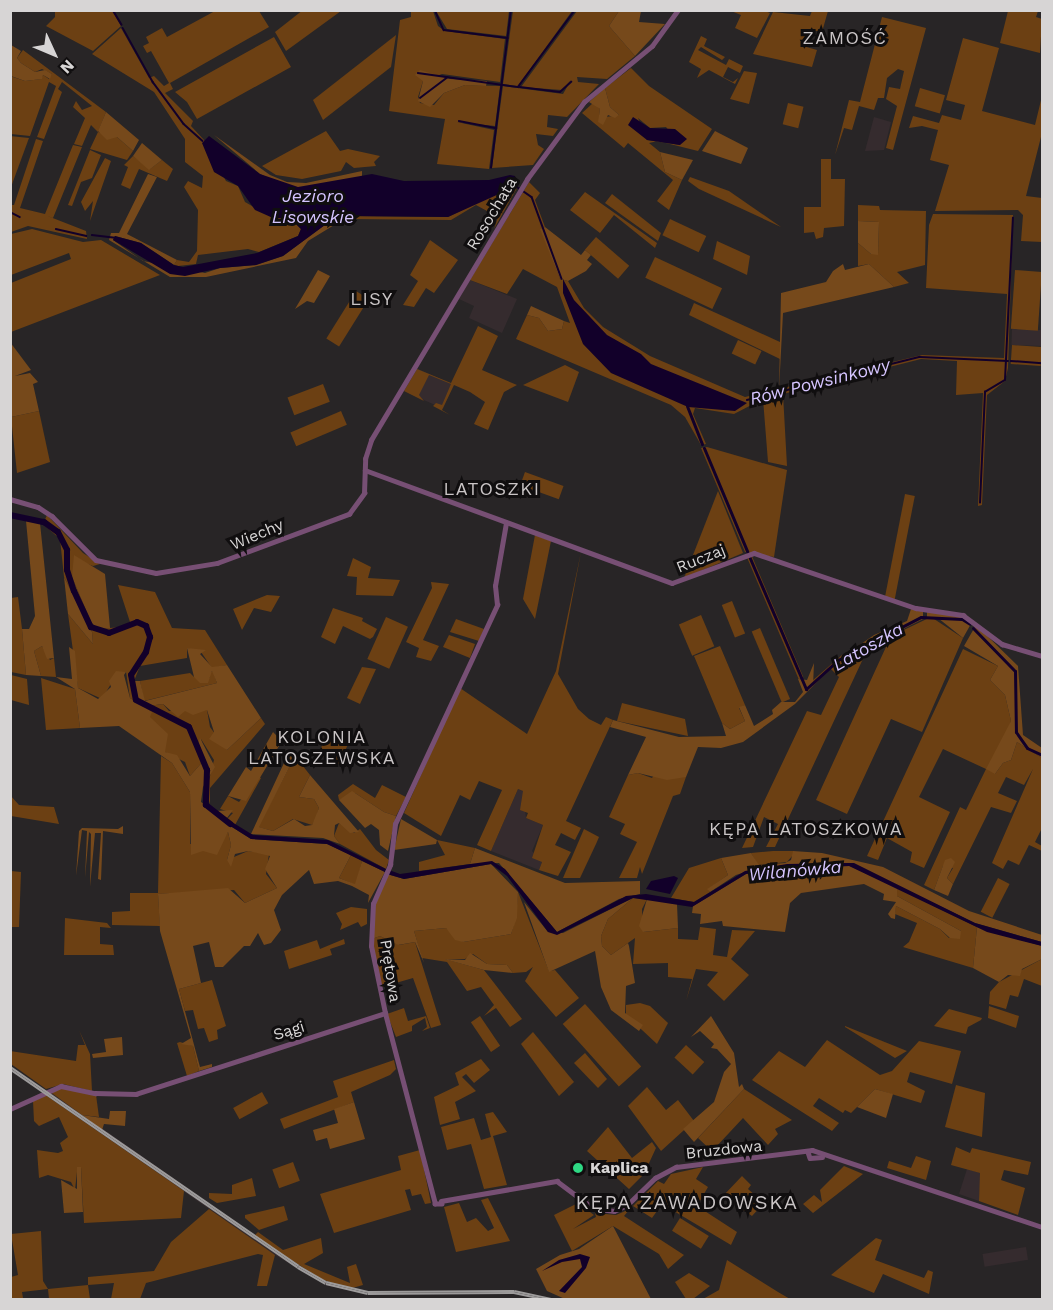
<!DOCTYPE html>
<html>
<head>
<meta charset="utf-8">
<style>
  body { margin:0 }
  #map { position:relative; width:1053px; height:1310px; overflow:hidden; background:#282526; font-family:"Work Sans",sans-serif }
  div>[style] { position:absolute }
  .built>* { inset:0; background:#352b2e; transform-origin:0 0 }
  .green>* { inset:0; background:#6c4013; transform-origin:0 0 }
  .forest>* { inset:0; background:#76491b }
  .water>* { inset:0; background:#12002a }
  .stream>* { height:1.5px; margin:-0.75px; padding:0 0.75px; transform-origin:0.75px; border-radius:0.75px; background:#12002a }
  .canal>* { height:3px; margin:-1.5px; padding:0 1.5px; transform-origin:1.5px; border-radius:1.5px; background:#12002a }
  .river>* { height:6px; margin:-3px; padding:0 3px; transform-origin:3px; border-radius:3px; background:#12002a }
  .tertiary>* { height:4.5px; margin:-2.25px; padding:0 2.25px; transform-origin:2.25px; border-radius:2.25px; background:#774f74 }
  .rail>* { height:4px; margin-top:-2px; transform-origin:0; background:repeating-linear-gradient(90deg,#100e0f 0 4.5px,#9d9b9b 0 9px); box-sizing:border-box; border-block:2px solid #9d9b9b }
  .dots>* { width:16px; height:16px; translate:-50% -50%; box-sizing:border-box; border:3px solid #100e0f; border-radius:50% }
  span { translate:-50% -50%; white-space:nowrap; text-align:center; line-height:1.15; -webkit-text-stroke:6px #100e0f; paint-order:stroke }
  .street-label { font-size:16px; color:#d7d5d5 }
  .poi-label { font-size:16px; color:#d7d5d5; font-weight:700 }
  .left { translate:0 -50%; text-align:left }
  .neighbourhood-label { font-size:18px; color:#cac5c6; letter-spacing:1.5px }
  .water-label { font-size:18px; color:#d5c4ff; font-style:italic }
  .quarter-label { font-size:20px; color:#cac5c6; letter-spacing:1.5px }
  .frame { position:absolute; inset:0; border:12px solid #d7d5d5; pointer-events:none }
  .north { position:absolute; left:24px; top:24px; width:60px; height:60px; -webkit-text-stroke:4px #100e0f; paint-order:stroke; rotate:134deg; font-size:16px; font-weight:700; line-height:24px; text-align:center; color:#d7d5d5 }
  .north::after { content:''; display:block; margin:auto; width:21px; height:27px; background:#d7d5d5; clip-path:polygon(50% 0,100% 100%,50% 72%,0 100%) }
</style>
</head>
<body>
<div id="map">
  <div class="built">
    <i style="clip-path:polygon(874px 117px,891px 122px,884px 150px,865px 151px)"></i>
    <i style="clip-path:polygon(470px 280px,517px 299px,502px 333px,469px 318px,474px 306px,459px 299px)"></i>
    <i style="left:1012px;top:329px;width:30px;height:16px;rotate:2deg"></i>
    <i style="left:418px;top:369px;width:39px;height:26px;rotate:24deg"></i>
    <i style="clip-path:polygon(518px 789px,523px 791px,526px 818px,543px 825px,532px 851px,542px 862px,539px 870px,491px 851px)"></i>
    <i style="clip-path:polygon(49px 1091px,274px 1249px,321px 1279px,349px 1289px,328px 1286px,275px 1255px,44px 1094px)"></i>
    <i style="clip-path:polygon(967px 1169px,981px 1173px,979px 1201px,959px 1194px)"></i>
    <i style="left:1026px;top:1247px;width:13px;height:44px;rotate:81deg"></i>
  </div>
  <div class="green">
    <i style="clip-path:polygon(112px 10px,121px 26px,93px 51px,46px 26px,55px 17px,55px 11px)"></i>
    <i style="clip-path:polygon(303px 10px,341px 11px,286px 51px,275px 32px)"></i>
    <i style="clip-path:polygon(215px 11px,259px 11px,269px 27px,170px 83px,173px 89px,165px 93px,193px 121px,191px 126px,204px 140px,226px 181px,238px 186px,245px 202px,273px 218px,290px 218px,301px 229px,298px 236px,259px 252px,248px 249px,198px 255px,196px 264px,178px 266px,174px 265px,177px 260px,189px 262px,197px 251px,198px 210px,184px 187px,188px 181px,202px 188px,203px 176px,185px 162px,185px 139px,154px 92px,92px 54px,121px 28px,149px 78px,154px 76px,164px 86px,169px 83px,151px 51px,147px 53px,143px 46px,149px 43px,146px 37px,162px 28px,167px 37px)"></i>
    <i style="clip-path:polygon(411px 11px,433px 11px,438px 26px,445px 31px,505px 39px,500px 82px,442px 74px,423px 81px,418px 97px,420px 103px,434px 105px,444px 93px,465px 85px,500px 86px,495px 126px,457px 122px,494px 130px,489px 169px,437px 164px,445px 119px,389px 111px,400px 20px,411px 17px)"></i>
    <i style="clip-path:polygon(436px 11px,509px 11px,506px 36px,447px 29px)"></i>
    <i style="clip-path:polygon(513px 11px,572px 11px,518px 86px,503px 84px)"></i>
    <i style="clip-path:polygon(577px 11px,619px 11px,609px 26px,635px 56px,607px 79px,577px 77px,578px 82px,599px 84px,567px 117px,548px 115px,547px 127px,558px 129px,553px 136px,536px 134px,538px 145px,544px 149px,533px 165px,492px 168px,503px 86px,563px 94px,571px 80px,562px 90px,521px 87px)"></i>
    <i style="clip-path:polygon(731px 11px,765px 11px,770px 13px,757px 38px,735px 28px,741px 15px)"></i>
    <i style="clip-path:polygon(812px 11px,828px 11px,822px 32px,807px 29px,803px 46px,817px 50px,812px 67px,753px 54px,773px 12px,810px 16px)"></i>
    <i style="clip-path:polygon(1008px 11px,1038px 11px,1036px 17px,1042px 19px,1040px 53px,1000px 43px)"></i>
    <i style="clip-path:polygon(882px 17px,926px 28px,893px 150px,886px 148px,897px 106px,886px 99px,889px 87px,900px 89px,904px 71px,898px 69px,887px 78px,884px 98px,878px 98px,874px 110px,859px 106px,852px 130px,844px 128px,835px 155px,849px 100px,860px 102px)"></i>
    <i style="clip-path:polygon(396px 35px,391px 67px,323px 120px,313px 100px)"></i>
    <i style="clip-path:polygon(701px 36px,707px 39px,704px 46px,725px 57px,722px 60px,701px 47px,698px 50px,726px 65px,729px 59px,743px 66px,740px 73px,728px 67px,723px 77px,733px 82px,738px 78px,735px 84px,709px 70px,697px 78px,701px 69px,689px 62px)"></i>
    <i style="clip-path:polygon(274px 37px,291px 67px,197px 119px,187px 102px,175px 92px)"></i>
    <i style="clip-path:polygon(963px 38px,999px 48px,982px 111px,1035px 125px,1042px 96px,1042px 133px,1026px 196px,1042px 198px,1042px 242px,1021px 241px,1023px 215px,1018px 210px,935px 211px,949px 165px,930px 160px,938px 130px,922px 126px,909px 128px,913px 116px,939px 123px,942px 115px,961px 120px,965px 105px,946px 100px)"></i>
    <i style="clip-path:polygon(23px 50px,106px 112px,98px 132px,117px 137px,133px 151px,127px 160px,90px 149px,98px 132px,91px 125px,82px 146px,74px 144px,85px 118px,73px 107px,76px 101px,82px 110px,92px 106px,62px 82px,58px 89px,62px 92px,44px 139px,37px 137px,56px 86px,49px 82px,30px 136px,11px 134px,10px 76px,25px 81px,41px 79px,43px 75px,49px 79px,52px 74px,42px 69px,35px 72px,21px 63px,17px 58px)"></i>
    <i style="clip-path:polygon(evenodd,631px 68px,649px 86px,712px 129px,698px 151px,658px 141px,649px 143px,660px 152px,665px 172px,682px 180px,669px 210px,657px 201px,673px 180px,628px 143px,624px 148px,582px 113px,593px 103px,600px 109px,599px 118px,619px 115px,610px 107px,605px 88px,631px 68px,638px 118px,650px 128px,666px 127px,680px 145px,647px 140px,638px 118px)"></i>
    <i style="clip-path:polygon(744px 71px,757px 73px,749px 104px,730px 99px)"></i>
    <i style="left:920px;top:88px;width:26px;height:19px;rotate:16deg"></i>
    <i style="left:788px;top:103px;width:16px;height:22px;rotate:14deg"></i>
    <i style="clip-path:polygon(326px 131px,340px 151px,348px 149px,380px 156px,374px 162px,376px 166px,354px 168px,346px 162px,341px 171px,302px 179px,276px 175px,262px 166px)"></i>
    <i style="clip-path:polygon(10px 136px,29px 138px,11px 187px,10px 187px)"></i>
    <i style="clip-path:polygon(36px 139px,43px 141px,20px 208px,45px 214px,73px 145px,82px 147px,53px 218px,45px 215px,86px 231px,87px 239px,28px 226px,11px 232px,11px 205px,14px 205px)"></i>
    <i style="clip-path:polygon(90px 150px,101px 155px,92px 178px,81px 182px,72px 206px,68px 205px)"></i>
    <i style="clip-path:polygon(133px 156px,150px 169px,162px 160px,173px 169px,167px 181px,139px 169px,130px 189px,121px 185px,128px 167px,124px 165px)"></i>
    <i style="clip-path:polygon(105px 158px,111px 161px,90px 221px,93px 201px,85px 211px,81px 202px)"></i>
    <i style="clip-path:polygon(821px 159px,831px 159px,831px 179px,845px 179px,844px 226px,824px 228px,823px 237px,816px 239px,814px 232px,804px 233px,804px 207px,821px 207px)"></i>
    <i style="clip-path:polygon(690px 177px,729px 191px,781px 227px,699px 189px,688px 181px)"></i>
    <i style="clip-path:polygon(529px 182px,540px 193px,535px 200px,545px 227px,541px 229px,560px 279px,568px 281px,584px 308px,603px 327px,650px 356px,745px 397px,922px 355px,1004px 358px,1007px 294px,926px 288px,929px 225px,933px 214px,1013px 215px,1008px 368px,1005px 381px,987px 395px,982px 505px,978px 506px,983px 393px,956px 395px,957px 361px,921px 359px,783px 394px,787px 466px,768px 462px,763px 399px,734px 414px,695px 408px,693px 414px,706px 444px,701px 445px,685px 417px,671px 405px,516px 339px,527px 315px,539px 318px,548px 331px,562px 329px,564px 321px,570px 323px,557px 287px,523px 269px,507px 294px,470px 280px)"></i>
    <i style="clip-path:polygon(517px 188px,494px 229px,498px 217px,476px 205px,451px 220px,347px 219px,349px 216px,448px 217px,486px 198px)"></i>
    <i style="clip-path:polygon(585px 192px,657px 243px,655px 248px,614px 215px,600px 233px,570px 210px)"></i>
    <i style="clip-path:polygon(612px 194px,661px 233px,658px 241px,605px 203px)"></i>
    <i style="clip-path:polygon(858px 205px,879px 206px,880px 210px,926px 211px,925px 265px,897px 272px,909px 283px,894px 287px,869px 264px,858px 266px,858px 243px,871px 254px,878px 254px,879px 222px,858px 221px)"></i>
    <i style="left:670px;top:219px;width:40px;height:18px;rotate:25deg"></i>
    <i style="clip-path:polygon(32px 229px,83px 242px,101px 240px,160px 275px,11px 332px,11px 283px,71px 259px,69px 253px,11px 275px,11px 234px)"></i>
    <i style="left:596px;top:237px;width:44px;height:17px;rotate:41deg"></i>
    <i style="clip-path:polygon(430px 240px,458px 260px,434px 293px,426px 288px,414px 307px,403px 305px,418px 281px,410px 275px)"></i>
    <i style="clip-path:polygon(717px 241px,750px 256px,747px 275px,713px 259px)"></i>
    <i style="left:655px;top:257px;width:74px;height:23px;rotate:25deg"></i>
    <i style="left:1015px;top:270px;width:27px;height:59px;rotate:4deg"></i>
    <i style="left:356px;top:291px;width:15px;height:56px;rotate:32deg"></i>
    <i style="clip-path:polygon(694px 303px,780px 342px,780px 359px,689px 315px)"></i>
    <i style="clip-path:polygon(478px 326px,498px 336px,482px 370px,517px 385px,504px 392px,488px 430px,474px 424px,485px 402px,470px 392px,454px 385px,442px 410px,450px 415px,433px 406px,436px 403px,442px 405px,451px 384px,429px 375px,419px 395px,424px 401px,404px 391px,417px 369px,451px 383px)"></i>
    <i style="left:738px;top:340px;width:26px;height:15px;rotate:25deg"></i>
    <i style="left:1012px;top:345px;width:30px;height:19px;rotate:4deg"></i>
    <i style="clip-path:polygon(565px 365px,579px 372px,568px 402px,523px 385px)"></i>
    <i style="left:323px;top:384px;width:19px;height:38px;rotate:69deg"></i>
    <i style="clip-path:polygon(39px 411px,50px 462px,17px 473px,11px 417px)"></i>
    <i style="left:341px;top:411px;width:15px;height:55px;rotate:67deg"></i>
    <i style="clip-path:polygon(707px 447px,787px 470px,774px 557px,745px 552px,701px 448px)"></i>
    <i style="left:525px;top:472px;width:41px;height:14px;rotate:20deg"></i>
    <i style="clip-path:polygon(718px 491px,743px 553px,684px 578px)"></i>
    <i style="left:905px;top:494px;width:10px;height:107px;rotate:11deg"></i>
    <i style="clip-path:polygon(47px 515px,83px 553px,100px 564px,93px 566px,77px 560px,72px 577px,91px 622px,98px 629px,121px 627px,130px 622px,118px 585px,155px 592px,172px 628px,205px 630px,227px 665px,212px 668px,201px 652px,187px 648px,187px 658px,140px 666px,134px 681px,148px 706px,163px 704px,169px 711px,207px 710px,210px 727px,227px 750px,261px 718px,265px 724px,210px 788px,210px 804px,206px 792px,214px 760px,201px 739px,205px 759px,190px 776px,185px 762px,165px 752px,149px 717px,151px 712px,130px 698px,126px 672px,118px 672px,102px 699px,78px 688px,68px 614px,93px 644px,92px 632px,64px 577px,60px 539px,43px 524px)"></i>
    <i style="clip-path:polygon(535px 535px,551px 541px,535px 619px,523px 599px)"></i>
    <i style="clip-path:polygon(581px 552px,558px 674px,578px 709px,589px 719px,601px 725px,606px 717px,613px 720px,566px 821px,581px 828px,575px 840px,561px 833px,555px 845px,571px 852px,558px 876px,539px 870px,542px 862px,532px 858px,543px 825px,526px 818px,528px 813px,520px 810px,523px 791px,518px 789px,491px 851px,477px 845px,502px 790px,479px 781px,470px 800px,460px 795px,441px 836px,404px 813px,460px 688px,527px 734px,556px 671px)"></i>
    <i style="left:751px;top:554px;width:134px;height:5px;rotate:67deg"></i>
    <i style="clip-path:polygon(353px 558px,371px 567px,368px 578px,400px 580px,393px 596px,356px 595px,357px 577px,347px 576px)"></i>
    <i style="clip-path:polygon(431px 582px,449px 584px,423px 640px,439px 646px,431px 661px,416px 657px,419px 648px,406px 642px,432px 588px)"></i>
    <i style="clip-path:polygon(267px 595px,280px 596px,271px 612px,254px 608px,242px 630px,233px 609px)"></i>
    <i style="clip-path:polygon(18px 597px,22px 629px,26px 675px,11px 672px,11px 598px)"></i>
    <i style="left:732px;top:601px;width:35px;height:11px;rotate:68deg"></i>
    <i style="clip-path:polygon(333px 608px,363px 618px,362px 621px,377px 629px,373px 637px,370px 639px,343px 626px,335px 644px,321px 637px)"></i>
    <i style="left:701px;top:615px;width:34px;height:24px;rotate:67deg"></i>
    <i style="left:386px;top:617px;width:24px;height:46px;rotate:24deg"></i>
    <i style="clip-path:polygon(931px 617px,963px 638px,922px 732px,891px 719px,847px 814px,816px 800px,891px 636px)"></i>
    <i style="clip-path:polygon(456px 619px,484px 629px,479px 641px,450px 632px)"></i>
    <i style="left:760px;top:628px;width:77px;height:9px;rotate:67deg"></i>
    <i style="clip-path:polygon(449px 635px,475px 644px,470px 658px,443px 647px)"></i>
    <i style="clip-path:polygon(861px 644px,860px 651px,869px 646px,775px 847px,766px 847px,778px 824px,764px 817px,753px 847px,742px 848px,807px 711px,821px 715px,839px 677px,830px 668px,813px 686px,812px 681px,842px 655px)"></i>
    <i style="clip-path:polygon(42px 646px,50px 660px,54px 658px,56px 677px,41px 676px,34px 651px)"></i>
    <i style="clip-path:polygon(720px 646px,745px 705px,739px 708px,745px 721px,730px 729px,722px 723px,694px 656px)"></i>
    <i style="clip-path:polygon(963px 649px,998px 666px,990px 680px,1005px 695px,1011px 721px,995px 774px,1003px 763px,1011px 760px,1017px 742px,1042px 758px,1042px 828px,1035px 842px,1042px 846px,1042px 851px,1029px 845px,1019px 865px,1008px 860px,1003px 869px,992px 863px,1033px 769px,1024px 785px,1006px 777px,998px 793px,1017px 801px,1011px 813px,991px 807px,953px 884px,947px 878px,953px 868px,943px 866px,934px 890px,924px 885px,960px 807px,966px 810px,986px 769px,943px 749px,919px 797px,950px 812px,924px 868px,910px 862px,912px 852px,887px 838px,878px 860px,867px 856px)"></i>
    <i style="clip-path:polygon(362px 667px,376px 669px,360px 704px,347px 698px)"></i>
    <i style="clip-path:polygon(213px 671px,217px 683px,144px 701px,140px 681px,190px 673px,194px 677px,210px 678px,208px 674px)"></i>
    <i style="clip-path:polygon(11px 675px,27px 679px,29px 705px,11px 700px)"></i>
    <i style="clip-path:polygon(41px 678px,75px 689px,80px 728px,46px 730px)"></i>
    <i style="clip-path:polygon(622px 703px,685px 719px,688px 736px,617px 721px)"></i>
    <i style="left:327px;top:735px;width:23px;height:21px;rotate:25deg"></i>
    <i style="clip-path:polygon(161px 756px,172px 763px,190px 792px,190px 844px,220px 844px,228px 832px,231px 845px,227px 860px,248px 851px,269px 854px,266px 874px,277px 888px,245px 903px,234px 890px,158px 894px,160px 926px,112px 925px,112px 912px,130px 911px,130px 893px,158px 893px)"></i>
    <i style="clip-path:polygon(295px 756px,310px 775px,299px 797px,314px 799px,319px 808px,316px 818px,312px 825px,293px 819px,273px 831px,258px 827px)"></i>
    <i style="clip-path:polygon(638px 773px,652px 778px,654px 775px,686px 777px,680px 794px,673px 796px,642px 874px,640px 867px,637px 878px,619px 878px,637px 842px,620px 834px,625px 824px,609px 817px,628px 775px)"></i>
    <i style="clip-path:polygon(259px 777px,261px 778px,235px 825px,227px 819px,233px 813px,220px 809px,228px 796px,239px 802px)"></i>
    <i style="clip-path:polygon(353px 784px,375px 798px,382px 785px,406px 797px,396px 816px,384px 812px,355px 793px,339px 800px,338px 795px)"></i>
    <i style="clip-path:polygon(10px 795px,19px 805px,54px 807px,59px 824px,11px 816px)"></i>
    <i style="clip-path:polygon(339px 823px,354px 833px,360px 829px,376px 850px,389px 860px,386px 869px,340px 844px,334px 836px)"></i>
    <i style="clip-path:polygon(584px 829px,599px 837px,596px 844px,580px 878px,563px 878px)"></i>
    <i style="clip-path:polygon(437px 840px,475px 848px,470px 864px,419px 871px,419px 862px,445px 855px)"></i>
    <i style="clip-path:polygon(773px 851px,793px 851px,793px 855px,787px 862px,758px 865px,751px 853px)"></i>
    <i style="clip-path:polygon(351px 855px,362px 861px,356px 885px,339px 878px)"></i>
    <i style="clip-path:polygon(721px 858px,728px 875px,708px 889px,710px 892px,694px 902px,671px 898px,689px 868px)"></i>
    <i style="clip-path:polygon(11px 871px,21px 872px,19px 927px,11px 927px)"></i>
    <i style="left:998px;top:878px;width:13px;height:38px;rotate:27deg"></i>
    <i style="clip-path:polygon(897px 888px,977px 927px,973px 968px,903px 947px,909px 942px,917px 923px,895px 914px,896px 906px,940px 929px,949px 938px,961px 931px,897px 896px)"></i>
    <i style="clip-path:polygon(518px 892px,549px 971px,555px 970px,579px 998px,556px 1017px,525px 981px,533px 967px,526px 972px,513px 973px,507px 965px,487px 964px,473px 954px,465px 959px,445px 959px,484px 970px,522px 1019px,510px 1027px,496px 1008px,484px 1016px,494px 1005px,481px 987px,467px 991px,447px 962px,422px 958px,414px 931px,446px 928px,463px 942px,511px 934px,516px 918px)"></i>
    <i style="clip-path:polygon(633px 898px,647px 899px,642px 909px,643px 932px,678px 928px,678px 939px,698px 940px,700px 927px,716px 929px,713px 955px,727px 957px,732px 930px,755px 931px,731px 959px,749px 975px,724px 1001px,707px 985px,718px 972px,696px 969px,686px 1001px,692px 979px,668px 977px,668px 963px,633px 964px,635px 938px,611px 955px,602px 946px,601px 936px,608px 919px)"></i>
    <i style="clip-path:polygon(351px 907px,367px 909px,367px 924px,361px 927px,358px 922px,340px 930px,342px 924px,336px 913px)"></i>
    <i style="clip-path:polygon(65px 918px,107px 923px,111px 928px,100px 927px,100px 944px,113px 945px,114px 955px,64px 955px)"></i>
    <i style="clip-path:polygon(380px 936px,399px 945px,415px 942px,441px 1025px,431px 1028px,413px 978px,382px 987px,372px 946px,372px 939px)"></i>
    <i style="clip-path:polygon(344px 939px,345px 944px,330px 949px,332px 955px,289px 969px,284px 951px,317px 940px,320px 949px)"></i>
    <i style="clip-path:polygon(1042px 959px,1042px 986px,1024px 979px,1018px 997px,1010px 995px,1006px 1009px,989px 1004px,990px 992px,999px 982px)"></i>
    <i style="clip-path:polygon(212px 980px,226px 1026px,217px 1030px,218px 1039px,209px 1042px,204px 1028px,198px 1029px,193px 1010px,185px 1011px,179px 989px)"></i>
    <i style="clip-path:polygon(640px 1003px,650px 1006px,668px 1023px,657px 1044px,626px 1015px,626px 1005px)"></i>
    <i style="left:585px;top:1004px;width:84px;height:30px;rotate:48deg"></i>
    <i style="clip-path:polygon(989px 1006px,1019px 1016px,1016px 1028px,988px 1018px)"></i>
    <i style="clip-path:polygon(404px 1008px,408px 1021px,426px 1016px,430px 1028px,422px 1031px,427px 1027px,425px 1018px,412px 1026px,412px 1031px,396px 1037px,387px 1014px)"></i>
    <i style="clip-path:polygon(949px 1009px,982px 1018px,981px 1020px,968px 1027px,966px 1034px,934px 1026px)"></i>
    <i style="left:480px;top:1016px;width:36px;height:11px;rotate:56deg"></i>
    <i style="clip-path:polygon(845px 1027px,845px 1026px,907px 1051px,895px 1058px)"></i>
    <i style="clip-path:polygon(79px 1030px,90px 1054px,92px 1091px,63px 1084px,46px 1089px,11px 1064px,10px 1051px,76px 1061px,78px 1045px,85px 1045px)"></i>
    <i style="clip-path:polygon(533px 1032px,574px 1082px,559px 1096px,521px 1044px)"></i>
    <i style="clip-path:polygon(827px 1040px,880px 1075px,892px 1071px,919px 1041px,961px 1051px,952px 1084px,910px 1072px,907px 1082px,925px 1091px,921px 1103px,875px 1089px,851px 1113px,845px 1110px,843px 1113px,819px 1098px,813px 1106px,839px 1123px,832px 1131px,752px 1080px,779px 1051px,805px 1067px)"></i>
    <i style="clip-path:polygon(180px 1042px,193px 1046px,199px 1071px,187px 1076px,177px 1043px)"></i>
    <i style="left:686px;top:1045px;width:25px;height:17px;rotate:43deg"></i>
    <i style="clip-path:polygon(585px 1053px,607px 1079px,598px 1088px,574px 1063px)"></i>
    <i style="clip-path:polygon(481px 1059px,490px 1070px,474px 1083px,466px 1074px,462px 1077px,476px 1091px,455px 1102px,460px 1119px,440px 1125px,434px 1097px,459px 1085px,455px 1073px)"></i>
    <i style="clip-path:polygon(394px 1060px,396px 1069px,390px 1075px,351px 1092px,354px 1102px,284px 1129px,280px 1119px,338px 1097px,333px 1081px)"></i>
    <i style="clip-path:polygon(956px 1085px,985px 1093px,982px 1137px,945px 1127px)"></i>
    <i style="clip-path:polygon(647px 1087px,666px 1110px,678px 1100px,694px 1121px,661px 1151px,628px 1106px)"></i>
    <i style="clip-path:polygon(59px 1088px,96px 1095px,99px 1117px,82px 1115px,49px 1091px)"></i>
    <i style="clip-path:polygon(744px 1089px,792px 1120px,775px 1129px,778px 1134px,768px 1145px,743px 1118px,715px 1148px,717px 1156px,698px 1138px)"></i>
    <i style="left:262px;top:1092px;width:13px;height:33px;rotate:61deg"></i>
    <i style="clip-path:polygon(44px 1094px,184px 1191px,181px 1218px,84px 1223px,81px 1167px,77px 1172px,75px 1190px,71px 1182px,48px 1175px,39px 1178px,37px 1150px,58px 1153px,63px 1151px,60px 1143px,68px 1137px,59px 1117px,39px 1126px,34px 1121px,33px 1101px)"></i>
    <i style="clip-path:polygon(493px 1112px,507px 1132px,493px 1136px,507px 1185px,484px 1189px,471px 1144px,447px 1150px,441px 1127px,474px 1118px,481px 1140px,491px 1137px,485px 1114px)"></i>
    <i style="clip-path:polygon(608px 1127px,632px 1158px,652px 1142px,656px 1148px,644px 1174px,629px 1189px,587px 1151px)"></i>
    <i style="clip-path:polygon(956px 1147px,970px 1153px,972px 1148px,1031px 1162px,1028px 1175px,1004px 1170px,1001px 1180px,1025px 1188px,1018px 1215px,979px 1201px,980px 1173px,951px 1165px)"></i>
    <i style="clip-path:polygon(420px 1150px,431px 1203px,425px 1204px,421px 1194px,412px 1196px,410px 1189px,405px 1190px,411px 1210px,334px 1233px,320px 1194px,401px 1170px,398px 1156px)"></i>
    <i style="clip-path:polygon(916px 1156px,931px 1161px,926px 1180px,887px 1168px,889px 1161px,911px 1168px)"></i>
    <i style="left:293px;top:1162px;width:20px;height:22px;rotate:70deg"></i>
    <i style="clip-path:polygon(844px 1166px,863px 1174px,813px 1213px,803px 1204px,814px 1195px,822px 1202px,820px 1190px)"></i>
    <i style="clip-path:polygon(703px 1167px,696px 1179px,708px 1187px,697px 1206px,737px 1232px,731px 1245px,662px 1204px,652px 1218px,633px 1206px,658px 1181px,664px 1184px,671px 1174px)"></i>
    <i style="clip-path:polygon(742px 1176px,751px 1185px,748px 1189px,764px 1203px,752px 1216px,723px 1196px)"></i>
    <i style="clip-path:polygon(252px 1178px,256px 1196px,217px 1203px,209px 1198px,209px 1193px,232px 1194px,232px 1185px)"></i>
    <i style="clip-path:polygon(488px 1198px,510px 1241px,456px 1252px,444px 1207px,459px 1203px,467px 1222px,476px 1218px,488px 1231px,494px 1228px,481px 1200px)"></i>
    <i style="clip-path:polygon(578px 1203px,594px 1215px,573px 1229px,596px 1217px,595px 1213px,616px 1215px,630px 1209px,624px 1216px,684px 1255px,668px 1269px,659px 1254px,613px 1226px,572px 1251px,554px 1215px)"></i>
    <i style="clip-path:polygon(284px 1206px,288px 1220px,259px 1230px,245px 1218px,245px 1215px)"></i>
    <i style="clip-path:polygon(209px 1209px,275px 1255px,267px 1286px,257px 1286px,263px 1255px,258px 1254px,146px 1283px,140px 1299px,111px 1299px,114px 1283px,88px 1285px,90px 1299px,49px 1299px,48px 1289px,22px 1292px,23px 1298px,11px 1299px,11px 1277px,18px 1275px,11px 1234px,41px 1231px,43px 1281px,48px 1289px,88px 1285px,88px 1277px,154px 1271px,171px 1242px)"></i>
    <i style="left:680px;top:1218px;width:34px;height:15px;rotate:32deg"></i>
    <i style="clip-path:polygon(258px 1232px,283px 1250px,321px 1238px,323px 1253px,304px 1264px,350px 1283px,347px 1267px,356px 1264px,363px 1285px,349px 1289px,321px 1279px,254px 1236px)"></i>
    <i style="clip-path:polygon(876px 1238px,882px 1240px,875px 1260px,924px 1278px,928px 1270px,933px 1272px,929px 1294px,883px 1274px,874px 1293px,831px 1275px)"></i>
    <i style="clip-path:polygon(727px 1260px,778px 1292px,790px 1299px,703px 1299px,719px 1290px)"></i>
    <i style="clip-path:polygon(689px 1273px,710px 1286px,693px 1299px,686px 1299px,675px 1282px)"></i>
  </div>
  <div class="forest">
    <i style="clip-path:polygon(619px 11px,641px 11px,639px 22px,665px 24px,635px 56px,609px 26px)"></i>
    <i style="clip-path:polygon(11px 45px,21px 51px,17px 58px,21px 63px,35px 72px,45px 70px,52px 74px,50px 79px,43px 75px,42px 79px,25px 81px,11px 76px)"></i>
    <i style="clip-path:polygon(420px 70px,450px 79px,487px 81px,486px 86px,465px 85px,444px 93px,430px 107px,418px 101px,423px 81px,415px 75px)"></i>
    <i style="clip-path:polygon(605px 88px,610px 107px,619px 115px,615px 118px,608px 115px,603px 125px,598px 122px,600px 109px,589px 102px)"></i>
    <i style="clip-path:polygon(106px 112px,139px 140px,133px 151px,117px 137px,107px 140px,98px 131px)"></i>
    <i style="clip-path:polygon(715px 131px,748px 148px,741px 164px,702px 151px)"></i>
    <i style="clip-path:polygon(214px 135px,270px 175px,287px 182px,306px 183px,362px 171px,362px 177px,298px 188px,278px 183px,260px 174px)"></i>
    <i style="clip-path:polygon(142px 143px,162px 160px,149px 170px,133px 156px)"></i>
    <i style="clip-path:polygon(660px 152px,693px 160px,682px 180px,665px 172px)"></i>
    <i style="clip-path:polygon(148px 174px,157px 177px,127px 234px,177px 260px,174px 265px,141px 243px,115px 236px,113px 240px,143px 261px,205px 273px,220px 268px,256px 265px,283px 256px,333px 219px,349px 216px,308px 241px,296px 258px,206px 277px,170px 277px,109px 240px,111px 233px,119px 233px)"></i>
    <i style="clip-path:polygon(858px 221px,879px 222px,878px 255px,871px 254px,858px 243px)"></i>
    <i style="clip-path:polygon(545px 227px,581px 255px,585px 250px,591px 255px,587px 260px,592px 264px,586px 271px,568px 281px,560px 279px,540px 229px)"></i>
    <i style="clip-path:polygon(843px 264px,845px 270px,869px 264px,894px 287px,783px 313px,779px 390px,781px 293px,826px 282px,833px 271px)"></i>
    <i style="clip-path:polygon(318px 270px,330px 276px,314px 303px,307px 301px,295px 309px)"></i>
    <i style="clip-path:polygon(531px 306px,564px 321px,562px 329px,548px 331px,539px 318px,527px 315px)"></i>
    <i style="clip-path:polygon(10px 342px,31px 370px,15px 376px,30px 373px,38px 382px,33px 384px,39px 411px,11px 417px)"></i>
    <i style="clip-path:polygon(26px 521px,40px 523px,54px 658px,47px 659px,42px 646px,34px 651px,41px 676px,26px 675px,22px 629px,29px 629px,35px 616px)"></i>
    <i style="clip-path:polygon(74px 555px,105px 574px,110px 628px,98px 629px,91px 622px,72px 577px)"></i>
    <i style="clip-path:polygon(64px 577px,92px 632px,93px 644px,68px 614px)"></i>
    <i style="clip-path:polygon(911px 609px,923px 611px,923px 619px,860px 651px,861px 644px,874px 635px,907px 621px)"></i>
    <i style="clip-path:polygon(927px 611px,966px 618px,972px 622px,963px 638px,938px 618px,927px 618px)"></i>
    <i style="clip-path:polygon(976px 625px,1018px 666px,1023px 735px,1042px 748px,1042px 758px,1017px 742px,1011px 760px,1003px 763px,995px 774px,986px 769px,1011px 721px,1005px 695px,990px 680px,998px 666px,964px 646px)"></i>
    <i style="clip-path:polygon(69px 647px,75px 651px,78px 688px,98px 699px,111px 687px,109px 681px,116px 671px,126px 672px,124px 675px,130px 698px,152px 712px,150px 717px,168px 734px,165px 752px,177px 755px,190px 776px,205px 759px,198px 744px,200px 738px,215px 767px,203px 787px,201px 802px,215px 811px,233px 810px,224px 822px,251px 839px,327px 844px,351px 855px,339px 878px,355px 884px,362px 861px,385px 872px,368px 903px,369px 895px,352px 886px,338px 881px,314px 884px,309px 870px,282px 895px,274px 910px,281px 930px,271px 943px,264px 945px,258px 933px,250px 946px,244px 946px,223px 967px,215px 967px,209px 942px,193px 946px,201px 983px,179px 989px,200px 1067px,212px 1064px,212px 1067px,199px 1071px,193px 1046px,181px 1044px,191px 1038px,160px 931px,158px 894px,228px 888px,245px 903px,277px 888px,265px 869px,270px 856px,248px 851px,235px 854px,231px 867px,227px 860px,231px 845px,228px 832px,217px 855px,203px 851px,191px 855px,190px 792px,172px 763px,119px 726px,80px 728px,75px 689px,56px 677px,72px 679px)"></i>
    <i style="clip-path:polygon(187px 648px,206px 650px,200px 654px,212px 667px,227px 665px,261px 718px,227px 750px,209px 739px,214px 732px,207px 710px,193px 715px,185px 711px,178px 717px,163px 704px,148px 706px,139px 701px,134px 681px,140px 681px,145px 701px,217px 683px,212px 671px,208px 683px,200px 683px,194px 677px)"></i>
    <i style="clip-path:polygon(814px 663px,813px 686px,795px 704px,743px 742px,721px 748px,698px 747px,686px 777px,667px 780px,638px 773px,628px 775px,646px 737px,610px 727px,613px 720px,679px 737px,726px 736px,722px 723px,730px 729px,745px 721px,739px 707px,745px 705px,754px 726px,773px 714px,772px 710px,781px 702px,795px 702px,803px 692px,798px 679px,807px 680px)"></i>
    <i style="clip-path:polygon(273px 732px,282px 741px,246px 801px,228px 796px,246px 767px,251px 771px)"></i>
    <i style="clip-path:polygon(290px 750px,295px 756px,259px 827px,273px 831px,294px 819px,305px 826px,312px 825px,319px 808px,314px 799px,299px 797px,310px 775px,359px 832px,350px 833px,339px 823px,335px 825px,334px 836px,340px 844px,323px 838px,251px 834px)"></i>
    <i style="clip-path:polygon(352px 791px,384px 812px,396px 816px,388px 851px,380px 845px,379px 830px,371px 824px,365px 828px,339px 800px)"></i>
    <i style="clip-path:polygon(401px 819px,437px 840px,436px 844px,394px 850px)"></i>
    <i style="clip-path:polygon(123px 826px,123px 834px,103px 831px,101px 880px,98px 879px,101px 833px,95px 833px,90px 887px,91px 834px,89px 832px,85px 878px,87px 831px,82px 830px,76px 876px,79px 831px,82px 828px,118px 829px)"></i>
    <i style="clip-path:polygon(475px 848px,565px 883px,640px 881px,640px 894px,619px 899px,557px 932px,499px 863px,470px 864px)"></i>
    <i style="clip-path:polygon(793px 851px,822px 853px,883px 867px,969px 911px,1042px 935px,1042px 942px,975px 923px,850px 863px,761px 867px,736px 875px,710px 892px,707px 889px,728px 875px,721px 858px,751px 853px,759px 865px,785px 863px,791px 860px)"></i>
    <i style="clip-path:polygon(951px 858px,955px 862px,947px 878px,953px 884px,948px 896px,934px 890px,945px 860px)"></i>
    <i style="clip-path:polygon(491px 864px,518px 892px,517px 918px,511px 934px,463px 942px,455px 940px,446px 928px,414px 931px,424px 963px,415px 942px,398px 945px,380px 936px,372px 939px,374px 907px,387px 874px,404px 879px)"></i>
    <i style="clip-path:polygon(850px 866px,897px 888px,897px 896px,961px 931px,960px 939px,950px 938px,940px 929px,896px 906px,895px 919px,891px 918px,888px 914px,896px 902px,883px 900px,884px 894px,864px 884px,801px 893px,790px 903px,785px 932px,723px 926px,722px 921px,700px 924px,701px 914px,692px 913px,693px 906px,746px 874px,789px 868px)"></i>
    <i style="clip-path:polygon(633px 898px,608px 919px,601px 936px,602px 946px,611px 955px,628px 943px,629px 946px,635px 983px,626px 986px,625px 1013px,643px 1025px,639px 1031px,611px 1010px,601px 987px,595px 951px,549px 972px,524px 902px,548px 932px,563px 933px)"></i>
    <i style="clip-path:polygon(647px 899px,677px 904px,678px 928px,643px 932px,639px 926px)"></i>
    <i style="clip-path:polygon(977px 927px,1042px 946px,1042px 959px,1022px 969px,1020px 976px,1008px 975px,999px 982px,973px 968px)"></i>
    <i style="clip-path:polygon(470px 953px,487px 964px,507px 965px,513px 973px,484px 970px,444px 959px,465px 960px)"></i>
    <i style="clip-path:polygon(711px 1016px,734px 1053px,739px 1087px,742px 1084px,744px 1089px,694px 1142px,683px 1129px,714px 1102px,724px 1072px,731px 1064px,717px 1049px,711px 1048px,714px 1044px,700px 1031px,691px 1037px)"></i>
    <i style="clip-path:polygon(122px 1037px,123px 1055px,93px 1058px,92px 1054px,106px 1052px,104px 1039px)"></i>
    <i style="clip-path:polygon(875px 1089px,893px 1094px,886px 1118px,857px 1107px)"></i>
    <i style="clip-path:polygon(354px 1102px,365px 1139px,330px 1149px,327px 1138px,316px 1141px,313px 1130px,338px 1123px,334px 1109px)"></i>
    <i style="clip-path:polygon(110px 1111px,126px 1111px,125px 1126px,104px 1124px,102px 1130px,82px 1115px,109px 1119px)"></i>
    <i style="clip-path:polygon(77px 1167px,81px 1167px,83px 1212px,64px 1213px,61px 1180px,77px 1189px)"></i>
    <i style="clip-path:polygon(613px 1226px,651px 1299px,565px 1299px,547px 1291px,536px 1269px,560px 1255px,579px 1249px)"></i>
  </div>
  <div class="water">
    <i style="clip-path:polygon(633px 117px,650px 128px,675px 129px,687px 139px,680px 145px,647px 140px,628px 125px)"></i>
    <i style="clip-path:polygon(209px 136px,260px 174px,298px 187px,372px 174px,404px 181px,489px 180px,510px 175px,515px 176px,519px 185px,448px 217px,345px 216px,333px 219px,283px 256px,256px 265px,220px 268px,185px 276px,170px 274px,113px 240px,115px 236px,141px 243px,174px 265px,183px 267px,257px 253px,298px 236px,301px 229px,290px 218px,273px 218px,255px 210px,238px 186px,214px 172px,202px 143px)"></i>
    <i style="clip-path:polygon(563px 279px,574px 300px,607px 335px,641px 354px,651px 364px,747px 403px,735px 411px,688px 407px,611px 373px,583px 344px,563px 293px)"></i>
    <i style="clip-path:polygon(227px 819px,253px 835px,328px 840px,386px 869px,385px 872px,327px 844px,251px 839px,224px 822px)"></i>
    <i style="clip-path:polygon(492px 861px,505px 869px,557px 932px,626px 896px,646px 894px,694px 902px,745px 871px,787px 864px,843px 863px,854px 863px,975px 923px,1042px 942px,1042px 946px,987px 932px,849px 866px,789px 868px,746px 874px,692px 907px,633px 898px,557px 935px,548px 932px,507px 876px,491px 864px,404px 879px,387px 874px,389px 870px,400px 874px)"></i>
    <i style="clip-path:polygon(674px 876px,678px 878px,670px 894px,646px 889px,651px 881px)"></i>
    <i style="clip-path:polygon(580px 1254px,590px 1257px,586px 1268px,565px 1293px,559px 1291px,582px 1267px,580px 1259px,562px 1262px,542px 1271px,559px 1260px)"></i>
  </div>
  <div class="stream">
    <i style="left:113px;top:10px;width:17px;rotate:59deg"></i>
    <i style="left:435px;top:10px;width:22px;rotate:66deg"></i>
    <i style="left:444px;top:30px;width:64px;rotate:7.2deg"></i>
    <i style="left:123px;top:28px;width:62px;rotate:60.9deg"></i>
    <i style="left:153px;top:82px;width:52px;rotate:53.6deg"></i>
    <i style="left:184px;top:124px;width:25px;rotate:42deg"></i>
    <i style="left:418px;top:73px;width:101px;rotate:8deg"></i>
    <i style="left:518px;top:87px;width:96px;rotate:-53.5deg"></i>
    <i style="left:520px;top:87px;width:40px;rotate:7.1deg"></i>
    <i style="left:560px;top:92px;width:15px;rotate:-42deg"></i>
    <i style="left:420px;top:98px;width:34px;rotate:-37deg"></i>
    <i style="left:459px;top:121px;width:38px;rotate:11deg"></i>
    <i style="left:491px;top:168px;width:159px;rotate:-82.8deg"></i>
    <i style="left:516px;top:186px;width:19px;rotate:35deg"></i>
    <i style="left:532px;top:197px;width:87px;rotate:69.9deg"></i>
    <i style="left:10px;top:212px;width:11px;rotate:27deg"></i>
    <i style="left:56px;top:229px;width:31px;rotate:13deg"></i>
    <i style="left:92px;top:235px;width:23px;rotate:7deg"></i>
    <i style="left:1011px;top:361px;width:31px;rotate:4deg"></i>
    <i style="left:747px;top:400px;width:178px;rotate:-14deg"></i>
    <i style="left:920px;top:357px;width:88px;rotate:2.6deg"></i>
    <i style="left:980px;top:503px;width:111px;rotate:-87.4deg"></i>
    <i style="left:985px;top:392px;width:23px;rotate:-31deg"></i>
    <i style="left:1005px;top:380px;width:162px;rotate:-87.2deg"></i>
  </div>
  <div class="canal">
    <i style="left:687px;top:406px;width:41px;rotate:68.5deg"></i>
    <i style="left:704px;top:448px;width:112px;rotate:67.3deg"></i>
    <i style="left:749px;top:556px;width:145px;rotate:66.8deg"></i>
    <i style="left:806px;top:689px;width:43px;rotate:-42.2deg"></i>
    <i style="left:838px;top:660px;width:93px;rotate:-27.4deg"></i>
    <i style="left:921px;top:617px;width:41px;rotate:2.8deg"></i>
    <i style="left:962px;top:619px;width:9px;rotate:32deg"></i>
    <i style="left:973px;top:628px;width:60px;rotate:45.7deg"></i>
    <i style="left:1015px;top:671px;width:61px;rotate:89.1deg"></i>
    <i style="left:1016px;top:732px;width:19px;rotate:55deg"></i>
    <i style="left:1027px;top:748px;width:17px;rotate:25deg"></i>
  </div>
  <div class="river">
    <i style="left:10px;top:515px;width:35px;rotate:12deg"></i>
    <i style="left:44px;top:522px;width:17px;rotate:36deg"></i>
    <i style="left:58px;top:532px;width:20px;rotate:63deg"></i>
    <i style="left:67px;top:550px;width:20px;rotate:90deg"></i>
    <i style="left:67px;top:570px;width:22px;rotate:72deg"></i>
    <i style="left:74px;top:591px;width:40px;rotate:65deg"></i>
    <i style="left:91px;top:627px;width:19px;rotate:18deg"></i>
    <i style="left:109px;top:633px;width:30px;rotate:-21deg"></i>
    <i style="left:137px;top:622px;width:10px;rotate:24deg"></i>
    <i style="left:146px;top:626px;width:12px;rotate:70deg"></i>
    <i style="left:150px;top:637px;width:16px;rotate:105deg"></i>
    <i style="left:146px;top:652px;width:27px;rotate:123deg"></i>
    <i style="left:131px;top:675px;width:25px;rotate:79deg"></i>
    <i style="left:136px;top:700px;width:59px;rotate:27deg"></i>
    <i style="left:189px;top:727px;width:47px;rotate:67.3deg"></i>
    <i style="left:207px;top:770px;width:35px;rotate:92deg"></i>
    <i style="left:206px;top:805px;width:31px;rotate:38deg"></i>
  </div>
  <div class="tertiary">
    <i style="left:365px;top:470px;width:327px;rotate:20.2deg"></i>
    <i style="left:672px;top:583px;width:87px;rotate:-20.1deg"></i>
    <i style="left:754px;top:553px;width:171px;rotate:18.8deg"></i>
    <i style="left:916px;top:608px;width:48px;rotate:8.5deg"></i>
    <i style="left:963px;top:615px;width:49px;rotate:36.6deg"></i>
    <i style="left:1002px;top:644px;width:42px;rotate:16.7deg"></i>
    <i style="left:10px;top:499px;width:29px;rotate:16deg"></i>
    <i style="left:38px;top:507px;width:17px;rotate:33deg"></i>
    <i style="left:52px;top:516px;width:62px;rotate:45deg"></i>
    <i style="left:96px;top:560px;width:61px;rotate:12.2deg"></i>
    <i style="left:156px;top:573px;width:62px;rotate:-9.3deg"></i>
    <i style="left:217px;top:563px;width:141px;rotate:-20.4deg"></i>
    <i style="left:349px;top:514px;width:26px;rotate:-54deg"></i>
    <i style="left:364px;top:493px;width:34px;rotate:-88deg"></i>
    <i style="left:365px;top:459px;width:20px;rotate:-72deg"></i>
    <i style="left:371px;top:440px;width:304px;rotate:-59.1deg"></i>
    <i style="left:527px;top:179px;width:96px;rotate:-53.5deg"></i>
    <i style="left:584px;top:102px;width:88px;rotate:-39.5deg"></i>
    <i style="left:652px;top:46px;width:44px;rotate:-54.2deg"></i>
    <i style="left:10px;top:1109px;width:56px;rotate:-24.3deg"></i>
    <i style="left:61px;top:1086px;width:35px;rotate:12deg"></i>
    <i style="left:95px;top:1093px;width:41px;rotate:1.4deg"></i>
    <i style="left:136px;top:1094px;width:262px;rotate:-18deg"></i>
    <i style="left:808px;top:1152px;width:6px;rotate:72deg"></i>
    <i style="left:810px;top:1158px;width:12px;rotate:-5deg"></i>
    <i style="left:441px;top:1201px;width:118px;rotate:-9.8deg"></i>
    <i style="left:557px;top:1181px;width:45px;rotate:36.9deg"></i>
    <i style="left:593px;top:1208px;width:21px;rotate:8deg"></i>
    <i style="left:614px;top:1211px;width:14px;rotate:-25deg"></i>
    <i style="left:627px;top:1205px;width:39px;rotate:-44deg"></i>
    <i style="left:655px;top:1178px;width:24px;rotate:-28deg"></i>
    <i style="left:676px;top:1167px;width:137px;rotate:-7.1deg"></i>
    <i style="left:812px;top:1150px;width:243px;rotate:18.5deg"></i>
    <i style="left:442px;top:1204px;width:7px;rotate:180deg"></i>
    <i style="left:435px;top:1204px;width:197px;rotate:-104.7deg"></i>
    <i style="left:385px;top:1013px;width:68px;rotate:-101.8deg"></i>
    <i style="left:371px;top:946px;width:42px;rotate:-87.3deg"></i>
    <i style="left:373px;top:904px;width:43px;rotate:-66.4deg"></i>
    <i style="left:390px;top:865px;width:41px;rotate:-83deg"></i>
    <i style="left:395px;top:824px;width:242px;rotate:-65deg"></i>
    <i style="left:497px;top:605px;width:19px;rotate:-96deg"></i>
    <i style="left:495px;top:586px;width:64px;rotate:-80.1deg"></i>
  </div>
  <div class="rail">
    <i style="left:10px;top:1068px;width:350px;rotate:34.6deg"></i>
    <i style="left:298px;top:1267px;width:32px;rotate:30deg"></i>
    <i style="left:326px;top:1283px;width:43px;rotate:13.4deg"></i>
    <i style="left:368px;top:1293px;width:146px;rotate:-0.4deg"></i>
    <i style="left:514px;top:1292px;width:39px;rotate:12deg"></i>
  </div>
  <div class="dots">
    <i style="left:578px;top:1168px;background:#2ed883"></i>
  </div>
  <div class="street-label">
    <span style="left:492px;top:214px;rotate:-59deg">Rosochata</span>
    <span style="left:257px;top:535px;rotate:-23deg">Wiechy</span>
    <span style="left:701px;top:559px;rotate:-22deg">Ruczaj</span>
    <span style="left:390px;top:971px;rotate:81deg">Prętowa</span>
    <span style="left:289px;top:1031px;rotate:-17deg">Sągi</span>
    <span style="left:724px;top:1150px;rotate:-6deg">Bruzdowa</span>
  </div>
  <div class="poi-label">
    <span class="left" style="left:590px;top:1168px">Kaplica</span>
  </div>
  <div class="neighbourhood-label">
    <span style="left:845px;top:38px">ZAMOŚĆ</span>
    <span style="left:372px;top:299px">LISY</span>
    <span style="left:492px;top:489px">LATOSZKI</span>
    <span style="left:322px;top:748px">KOLONIA<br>LATOSZEWSKA</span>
    <span style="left:806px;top:829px">KĘPA LATOSZKOWA</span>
  </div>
  <div class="water-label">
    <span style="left:313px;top:207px">Jezioro<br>Lisowskie</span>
    <span style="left:820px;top:382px;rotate:-14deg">Rów Powsinkowy</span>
    <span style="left:868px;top:647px;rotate:-30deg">Latoszka</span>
    <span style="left:795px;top:871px;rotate:-5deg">Wilanówka</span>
  </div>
  <div class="quarter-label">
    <span style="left:687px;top:1202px">KĘPA ZAWADOWSKA</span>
  </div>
  <div class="frame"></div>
  <div class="north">N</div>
</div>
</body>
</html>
